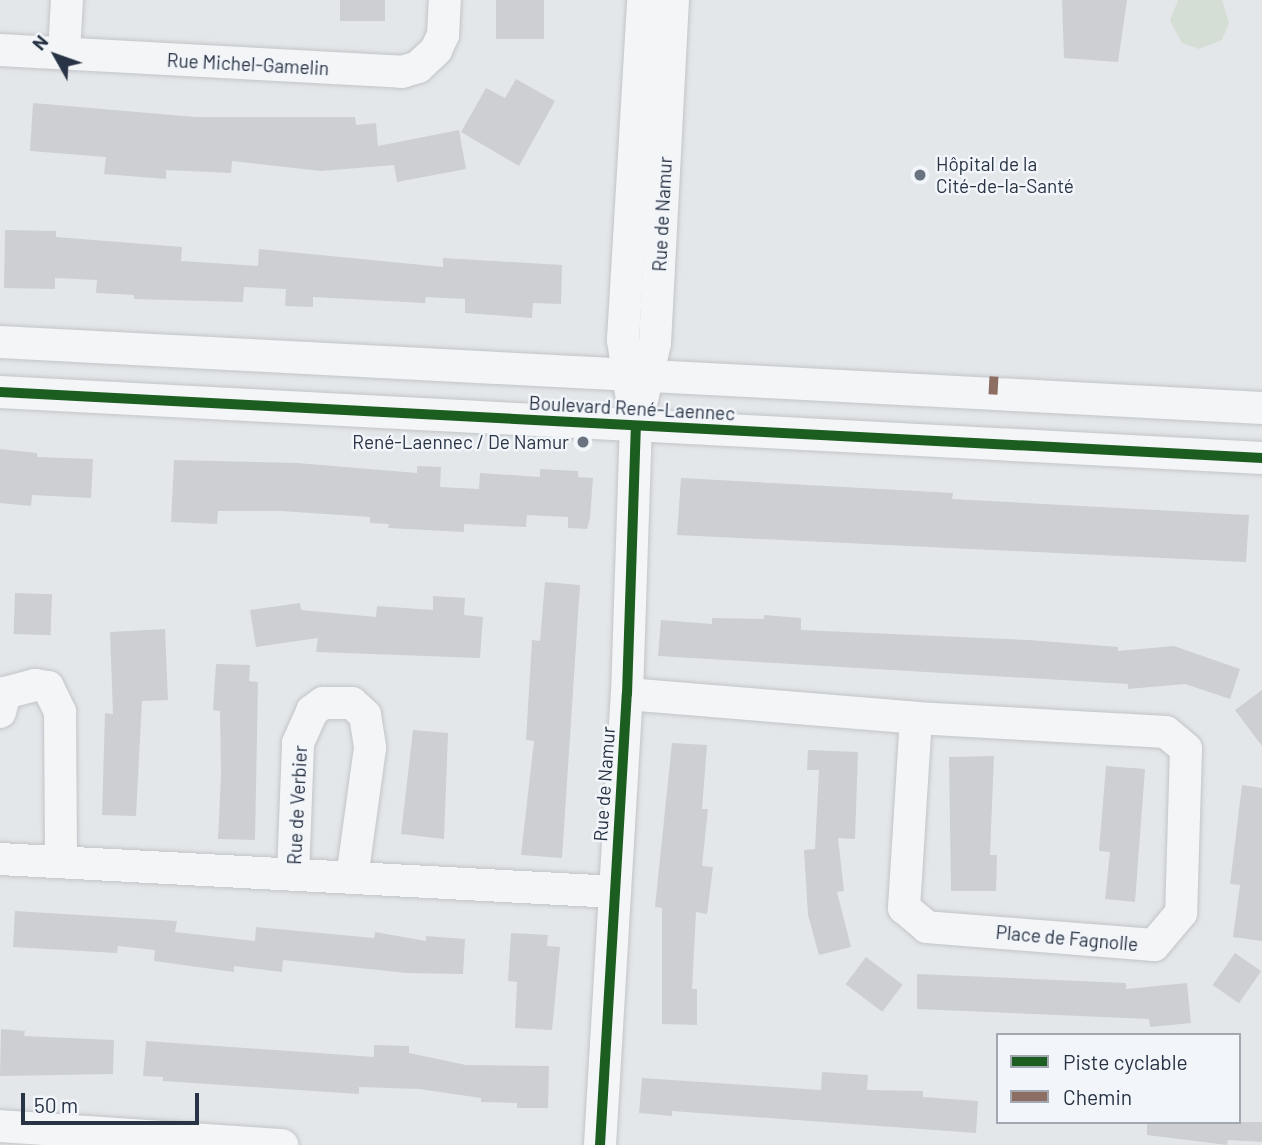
<!DOCTYPE html>
<html>
<head>
<meta charset="utf-8">
<style>
  body { margin:0 }
  #map { position:relative; width:1262px; height:1145px; overflow:hidden; background:#e4e7ea; font-family:Barlow,sans-serif }
  div>[style] { position:absolute }
  .green>* { inset:0; background:#d5ded4 }
  .building>* { inset:0; background:#cdcfd2; transform-origin:0 0 }
  .roads { filter:drop-shadow(0 0 2px #c2c5c8) drop-shadow(0 0 2px #c2c5c8) }
  .minor>* { height:32px; margin:-16px; padding:0 16px; transform-origin:16px; border-radius:16px; background:#f3f5f6 }
  .quiet>* { height:9px; margin-top:-4.5px; transform-origin:0; background:repeating-linear-gradient(90deg,#8d6e63 0 18px,transparent 0 27px) }
  .cycleway>* { height:10px; margin:-5px; padding:0 5px; transform-origin:5px; border-radius:5px; background:#1b5e20 }
  .dots>* { width:19px; height:19px; translate:-50% -50%; box-sizing:border-box; border:4px solid #f2f5f9; border-radius:50% }
  span { translate:-50% -50%; white-space:nowrap; text-align:center; line-height:1.15; -webkit-text-stroke:5px #f2f5f9; paint-order:stroke }
  .street-label { font-size:19px; color:#283445 }
  .poi-label { font-size:19px; color:#283445 }
  .left { translate:0 -50%; text-align:left }
  .right { translate:-100% -50%; text-align:right }
  .legend { position:absolute; left:996px; top:1033px; width:245px; height:91px; box-sizing:border-box; background:#f2f5f9; border:2px solid #a1a8b1; margin:0; padding:9px 12px; list-style:none; font-size:21px; color:#283445 }
  .legend li { display:flex; align-items:center; gap:14px; height:35px }
  .legend b { width:35px; border:2px solid #a1a8b1 }
  .north { position:absolute; left:21px; top:21px; width:70px; height:70px; -webkit-text-stroke:5px #f2f5f9; paint-order:stroke; rotate:310deg; font-size:19px; font-weight:700; line-height:28px; text-align:center; color:#283445 }
  .north::after { content:''; display:block; margin:auto; width:24px; height:32px; background:#283445; clip-path:polygon(50% 0,100% 100%,50% 72%,0 100%) }
  .scale { position:absolute; left:21px; top:1093px; width:178px; height:32px; box-sizing:border-box; border:4px solid #283445; border-top:0; padding-left:9px; font-size:21px; line-height:24px; white-space:nowrap; color:#283445; -webkit-text-stroke:5px #f2f5f9; paint-order:stroke }
</style>
</head>
<body>
<div id="map">
  <div class="green">
    <i style="clip-path:polygon(1178px 0,1222px 0,1229px 23px,1222px 40px,1199px 49px,1182px 43px,1170px 21px)"></i>
  </div>
  <div class="building">
    <i style="left:340px;top:0;width:45px;height:21px"></i>
    <i style="left:496px;top:0;width:48px;height:39px"></i>
    <i style="clip-path:polygon(1062px 0,1127px 0,1118px 62px,1064px 58px)"></i>
    <i style="clip-path:polygon(516px 79px,555px 101px,519px 166px,461px 132px,486px 88px,505px 98px)"></i>
    <i style="clip-path:polygon(33px 103px,195px 117px,355px 117px,356px 125px,376px 123px,378px 146px,459px 130px,466px 169px,397px 182px,394px 165px,321px 171px,232px 161px,231px 173px,166px 170px,166px 179px,104px 174px,106px 157px,30px 151px)"></i>
    <i style="clip-path:polygon(5px 230px,56px 231px,56px 237px,182px 247px,181px 261px,258px 266px,259px 249px,443px 267px,443px 258px,562px 265px,561px 304px,533px 303px,532px 318px,465px 313px,465px 299px,426px 297px,425px 303px,313px 297px,313px 307px,285px 306px,286px 289px,244px 287px,243px 302px,134px 299px,134px 295px,96px 293px,97px 280px,55px 278px,55px 289px,4px 288px)"></i>
    <i style="clip-path:polygon(0 449px,37px 453px,37px 457px,93px 459px,91px 498px,32px 495px,31px 506px,0 503px)"></i>
    <i style="clip-path:polygon(174px 460px,297px 463px,417px 473px,417px 466px,441px 467px,440px 487px,479px 489px,480px 473px,540px 477px,540px 469px,578px 471px,578px 477px,593px 478px,590px 518px,587px 529px,568px 528px,568px 517px,527px 515px,526px 527px,464px 524px,464px 532px,388px 528px,389px 524px,370px 523px,370px 517px,281px 511px,218px 511px,217px 524px,171px 522px)"></i>
    <i style="clip-path:polygon(681px 478px,953px 493px,952px 499px,1249px 515px,1246px 562px,677px 535px)"></i>
    <i style="clip-path:polygon(545px 582px,580px 585px,562px 858px,521px 855px,534px 741px,526px 740px,532px 640px,540px 641px)"></i>
    <i style="left:15px;top:593px;width:37px;height:41px;rotate:2deg"></i>
    <i style="clip-path:polygon(433px 596px,465px 598px,464px 615px,483px 617px,480px 658px,316px 652px,318px 638px,256px 647px,250px 610px,300px 603px,301px 610px,376px 617px,377px 606px,433px 610px)"></i>
    <i style="clip-path:polygon(764px 615px,801px 618px,801px 630px,1029px 640px,1118px 647px,1118px 651px,1174px 646px,1240px 669px,1230px 699px,1185px 684px,1128px 689px,1128px 684px,658px 656px,661px 620px,712px 624px,712px 618px,764px 619px)"></i>
    <i style="clip-path:polygon(165px 629px,168px 700px,142px 701px,136px 816px,102px 815px,105px 713px,113px 714px,110px 632px)"></i>
    <i style="clip-path:polygon(216px 664px,250px 665px,249px 681px,258px 682px,255px 840px,218px 839px,221px 775px,220px 711px,213px 710px)"></i>
    <i style="clip-path:polygon(1262px 690px,1262px 746px,1235px 710px)"></i>
    <i style="clip-path:polygon(413px 730px,448px 733px,444px 839px,401px 834px)"></i>
    <i style="clip-path:polygon(672px 743px,707px 745px,702px 809px,708px 809px,702px 866px,713px 867px,707px 914px,696px 912px,692px 989px,697px 989px,697px 1025px,662px 1024px,662px 908px,655px 907px)"></i>
    <i style="clip-path:polygon(808px 750px,858px 752px,855px 839px,838px 838px,844px 891px,837px 892px,851px 947px,819px 955px,808px 915px,804px 850px,815px 849px,819px 770px,807px 770px)"></i>
    <i style="clip-path:polygon(994px 756px,990px 855px,997px 855px,996px 891px,951px 891px,949px 757px)"></i>
    <i style="clip-path:polygon(1106px 766px,1145px 769px,1135px 902px,1105px 899px,1110px 852px,1099px 851px)"></i>
    <i style="clip-path:polygon(1242px 785px,1262px 788px,1262px 941px,1233px 937px,1240px 885px,1230px 884px)"></i>
    <i style="clip-path:polygon(15px 911px,177px 921px,175px 932px,255px 941px,256px 927px,374px 938px,375px 932px,426px 941px,426px 936px,465px 939px,463px 974px,407px 973px,283px 960px,282px 972px,234px 966px,234px 972px,154px 961px,155px 950px,118px 946px,117px 953px,13px 947px)"></i>
    <i style="clip-path:polygon(511px 933px,548px 935px,547px 946px,560px 947px,552px 1030px,515px 1028px,517px 982px,508px 981px)"></i>
    <i style="left:1235px;top:953px;width:32px;height:39px;rotate:35deg"></i>
    <i style="left:866px;top:957px;width:46px;height:34px;rotate:37deg"></i>
    <i style="clip-path:polygon(917px 974px,1126px 983px,1126px 989px,1187px 983px,1191px 1023px,1150px 1027px,1149px 1019px,917px 1009px)"></i>
    <i style="clip-path:polygon(1px 1029px,25px 1031px,24px 1036px,114px 1040px,113px 1074px,0 1076px)"></i>
    <i style="clip-path:polygon(146px 1041px,374px 1057px,374px 1045px,409px 1046px,409px 1053px,466px 1065px,549px 1066px,548px 1108px,517px 1108px,517px 1103px,481px 1102px,481px 1098px,419px 1089px,359px 1087px,359px 1094px,163px 1081px,163px 1077px,143px 1076px)"></i>
    <i style="clip-path:polygon(822px 1072px,868px 1075px,867px 1090px,923px 1091px,923px 1097px,978px 1101px,976px 1133px,672px 1111px,672px 1116px,639px 1113px,642px 1078px,821px 1090px)"></i>
    <i style="clip-path:polygon(1147px 1122px,1262px 1122px,1262px 1142px,1228px 1140px,1227px 1145px,1147px 1135px)"></i>
  </div>
  <div class="roads">
    <div class="minor">
      <i style="left:0;top:50px;width:403px;rotate:3.1deg"></i>
      <i style="left:402px;top:72px;width:17px;rotate:-17deg"></i>
      <i style="left:418px;top:67px;width:25px;rotate:-43deg"></i>
      <i style="left:436px;top:50px;width:17px;rotate:-65deg"></i>
      <i style="left:443px;top:35px;width:35px;rotate:-87deg"></i>
      <i style="left:64px;top:53px;width:53px;rotate:-86.8deg"></i>
      <i style="left:0;top:342px;width:1264px;rotate:2.99deg"></i>
      <i style="left:0;top:392px;width:1264px;rotate:2.99deg"></i>
      <i style="left:631px;top:393px;width:54px;rotate:-98.6deg"></i>
      <i style="left:623px;top:340px;width:341px;rotate:-86.6deg"></i>
      <i style="left:627px;top:694px;width:290px;rotate:4.7deg"></i>
      <i style="left:916px;top:718px;width:250px;rotate:3.2deg"></i>
      <i style="left:1166px;top:732px;width:26px;rotate:40deg"></i>
      <i style="left:1186px;top:749px;width:164px;rotate:91.7deg"></i>
      <i style="left:1181px;top:913px;width:42px;rotate:130.2deg"></i>
      <i style="left:1154px;top:945px;width:228px;rotate:-175.5deg"></i>
      <i style="left:927px;top:927px;width:30px;rotate:-140deg"></i>
      <i style="left:904px;top:908px;width:190px;rotate:-86.4deg"></i>
      <i style="left:0;top:712px;width:20px;rotate:-75deg"></i>
      <i style="left:5px;top:693px;width:31px;rotate:-15deg"></i>
      <i style="left:35px;top:685px;width:13px;rotate:9deg"></i>
      <i style="left:48px;top:687px;width:28px;rotate:64deg"></i>
      <i style="left:60px;top:712px;width:150px;rotate:89.6deg"></i>
      <i style="left:0;top:859px;width:616px;rotate:3.07deg"></i>
      <i style="left:293px;top:875px;width:132px;rotate:-87.8deg"></i>
      <i style="left:298px;top:743px;width:35px;rotate:-66deg"></i>
      <i style="left:312px;top:711px;width:14px;rotate:-36deg"></i>
      <i style="left:323px;top:703px;width:29px"></i>
      <i style="left:352px;top:703px;width:18px;rotate:43deg"></i>
      <i style="left:365px;top:715px;width:33px;rotate:81deg"></i>
      <i style="left:370px;top:748px;width:131px;rotate:97.9deg"></i>
      <i style="left:0;top:1126px;width:283px;rotate:3.9deg"></i>
      <i style="left:600px;top:1145px;width:452px;rotate:-86.6deg"></i>
      <i style="left:627px;top:694px;width:268px;rotate:-88.1deg"></i>
      <i style="left:636px;top:426px;width:85px;rotate:-77.1deg"></i>
      <i style="left:655px;top:343px;width:343px;rotate:-87deg"></i>
    </div>
  </div>
  <div class="quiet">
    <i style="left:993px;top:394px;width:19px;rotate:-87deg"></i>
  </div>
  <div class="cycleway">
    <i style="left:0;top:392px;width:1264px;rotate:2.99deg"></i>
    <i style="left:600px;top:1145px;width:452px;rotate:-86.6deg"></i>
    <i style="left:627px;top:694px;width:268px;rotate:-88.1deg"></i>
  </div>
  <div class="dots">
    <i style="left:920px;top:175px;background:#6a737f"></i>
    <i style="left:583px;top:442px;background:#6a737f"></i>
  </div>
  <div class="street-label">
    <span style="left:248px;top:64px;rotate:3deg">Rue Michel-Gamelin</span>
    <span style="left:662px;top:214px;rotate:-87deg">Rue de Namur</span>
    <span style="left:632px;top:408px;rotate:3deg">Boulevard René-Laennec</span>
    <span style="left:604px;top:784px;rotate:-86deg">Rue de Namur</span>
    <span style="left:297px;top:805px;rotate:-87deg">Rue de Verbier</span>
    <span style="left:1067px;top:938px;rotate:5deg">Place de Fagnolle</span>
  </div>
  <div class="poi-label">
    <span class="left" style="left:936px;top:175px">Hôpital de la<br>Cité-de-la-Santé</span>
    <span class="right" style="left:569px;top:442px">René-Laennec / De Namur</span>
  </div>
  <ul class="legend">
  <li><b style="height:9px;background:#1b5e20"></b>Piste cyclable</li>
  <li><b style="height:9px;background:#8d6e63"></b>Chemin</li>
  </ul>
  <div class="north">N</div>
  <div class="scale">50 m</div>
</div>
</body>
</html>
